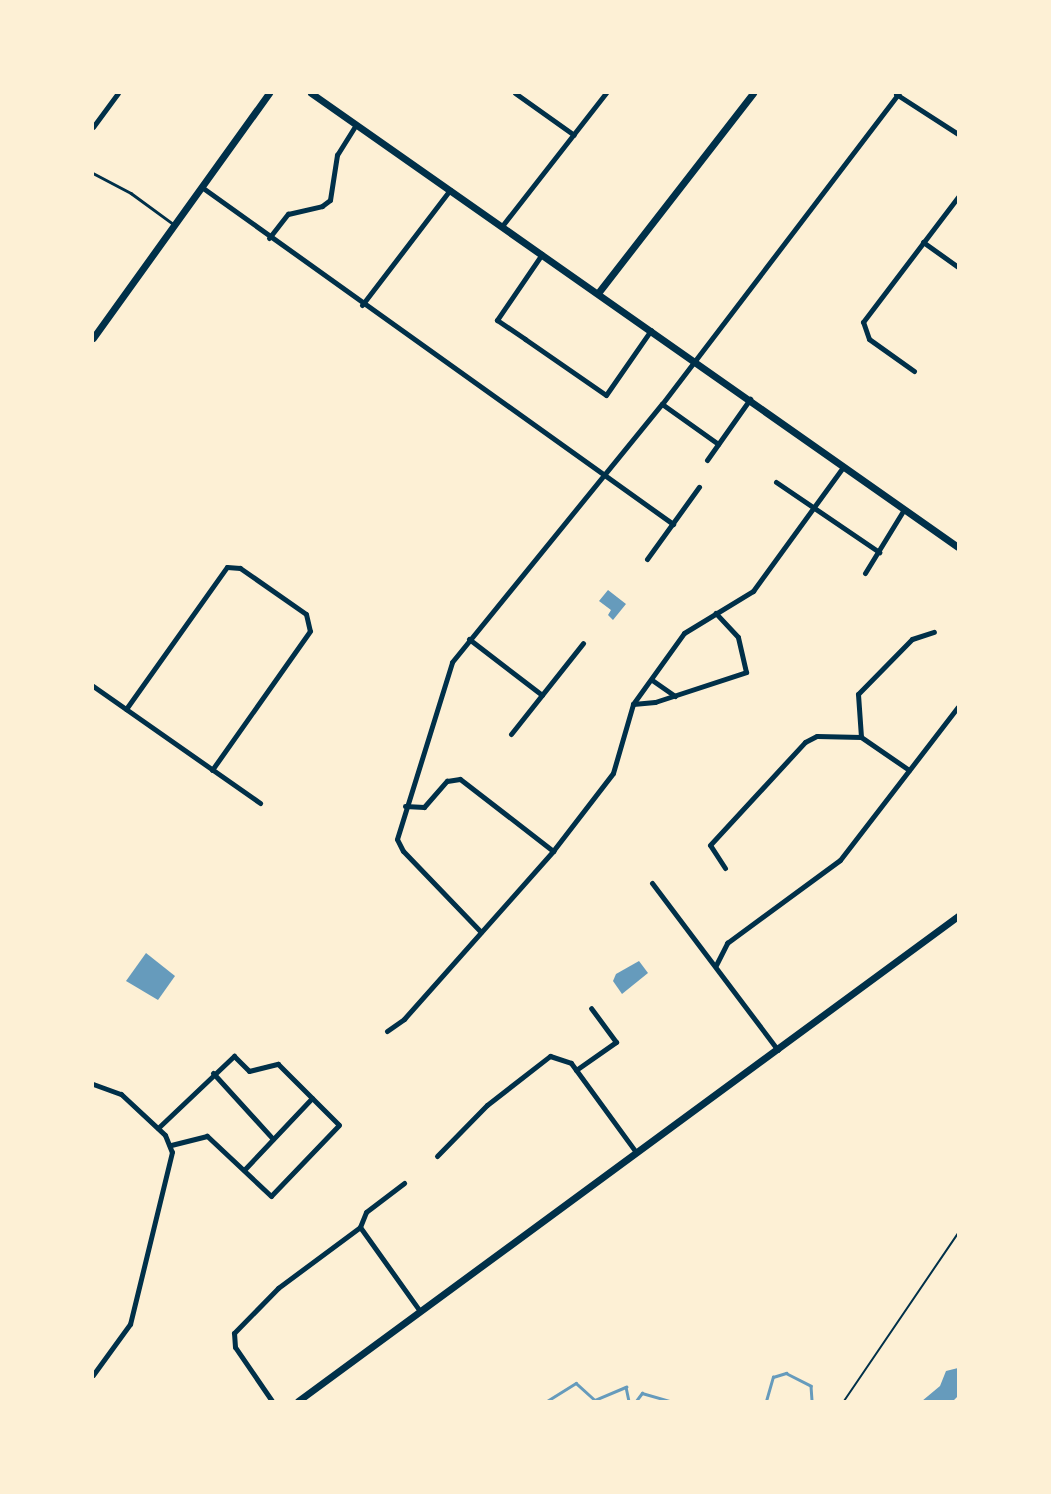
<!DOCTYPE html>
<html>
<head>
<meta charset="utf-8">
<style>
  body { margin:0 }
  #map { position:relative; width:1051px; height:1494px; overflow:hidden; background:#fdf0d5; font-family:"Source Sans 3",sans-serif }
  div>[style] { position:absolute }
  .water>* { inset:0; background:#669bbc }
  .stream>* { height:2.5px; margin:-1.25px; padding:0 1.25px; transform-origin:1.25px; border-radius:1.25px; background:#669bbc }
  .path>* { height:2px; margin:-1px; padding:0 1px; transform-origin:1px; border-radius:1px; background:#003049 }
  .service>* { height:2.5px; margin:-1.25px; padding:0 1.25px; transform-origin:1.25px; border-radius:1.25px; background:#003049 }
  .minor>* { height:5px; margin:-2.5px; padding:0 2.5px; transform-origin:2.5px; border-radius:2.5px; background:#003049 }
  .tertiary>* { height:7px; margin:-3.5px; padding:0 3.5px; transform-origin:3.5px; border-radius:3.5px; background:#003049 }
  span { translate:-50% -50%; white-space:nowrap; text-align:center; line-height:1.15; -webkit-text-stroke:7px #fdf0d5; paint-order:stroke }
  .frame { position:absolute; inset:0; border:94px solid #fdf0d5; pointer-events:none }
</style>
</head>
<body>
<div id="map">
  <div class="water">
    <i style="clip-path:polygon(608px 590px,626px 604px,613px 620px,608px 615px,611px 610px,599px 601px)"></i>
    <i style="clip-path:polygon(146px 953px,175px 976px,158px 1000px,126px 981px)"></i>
    <i style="clip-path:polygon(639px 961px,648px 973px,622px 994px,613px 981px,616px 974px)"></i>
    <i style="clip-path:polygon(958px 1368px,958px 1396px,953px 1401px,922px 1401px,940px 1386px,946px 1371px)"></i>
  </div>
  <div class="stream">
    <i style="left:547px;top:1401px;width:34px;rotate:-32deg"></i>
    <i style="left:576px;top:1383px;width:25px;rotate:42deg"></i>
    <i style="left:595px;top:1400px;width:34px;rotate:-23deg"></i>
    <i style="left:626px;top:1387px;width:14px;rotate:78deg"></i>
    <i style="left:636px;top:1401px;width:10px;rotate:-53deg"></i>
    <i style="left:642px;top:1393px;width:29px;rotate:16deg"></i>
    <i style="left:766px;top:1401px;width:25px;rotate:-74deg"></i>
    <i style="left:773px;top:1377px;width:14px;rotate:-17deg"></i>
    <i style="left:786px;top:1373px;width:28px;rotate:27deg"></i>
    <i style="left:811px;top:1386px;width:15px;rotate:86deg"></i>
  </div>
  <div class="path">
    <i style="left:844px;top:1401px;width:203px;rotate:-55.8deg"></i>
  </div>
  <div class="service">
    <i style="left:93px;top:173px;width:43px;rotate:27.8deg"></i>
    <i style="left:131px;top:193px;width:51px;rotate:36.2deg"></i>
  </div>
  <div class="minor">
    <i style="left:515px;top:93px;width:72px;rotate:35.4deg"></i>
    <i style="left:896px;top:94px;width:74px;rotate:32.8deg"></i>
    <i style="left:93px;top:127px;width:42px;rotate:-53.7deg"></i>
    <i style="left:203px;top:188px;width:578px;rotate:35.56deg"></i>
    <i style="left:502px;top:226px;width:169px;rotate:-52deg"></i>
    <i style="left:269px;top:238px;width:31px;rotate:-52deg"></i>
    <i style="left:288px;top:214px;width:35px;rotate:-13deg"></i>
    <i style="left:322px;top:206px;width:10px;rotate:-37deg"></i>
    <i style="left:330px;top:200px;width:46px;rotate:-81.2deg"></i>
    <i style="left:337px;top:155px;width:36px;rotate:-58deg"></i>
    <i style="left:923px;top:242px;width:43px;rotate:35.5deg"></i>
    <i style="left:542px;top:254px;width:80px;rotate:124.3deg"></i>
    <i style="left:497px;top:320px;width:34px;rotate:34deg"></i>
    <i style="left:525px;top:339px;width:98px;rotate:34.7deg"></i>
    <i style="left:606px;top:395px;width:79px;rotate:-55.3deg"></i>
    <i style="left:362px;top:305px;width:145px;rotate:-52.6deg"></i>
    <i style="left:914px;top:371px;width:55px;rotate:-144.6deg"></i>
    <i style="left:869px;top:339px;width:18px;rotate:-109deg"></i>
    <i style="left:863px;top:322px;width:157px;rotate:-52.8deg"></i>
    <i style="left:662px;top:404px;width:69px;rotate:35.5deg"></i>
    <i style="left:707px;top:460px;width:75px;rotate:-54.8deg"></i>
    <i style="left:776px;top:482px;width:125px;rotate:34.2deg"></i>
    <i style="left:647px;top:559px;width:89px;rotate:-54.2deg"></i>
    <i style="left:865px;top:573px;width:73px;rotate:-58.5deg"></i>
    <i style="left:469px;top:639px;width:92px;rotate:37.5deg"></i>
    <i style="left:652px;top:680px;width:28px;rotate:35deg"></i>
    <i style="left:93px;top:686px;width:204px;rotate:35deg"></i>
    <i style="left:633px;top:704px;width:22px;rotate:-5deg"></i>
    <i style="left:655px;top:702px;width:96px;rotate:-18.2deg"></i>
    <i style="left:746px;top:672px;width:36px;rotate:-103deg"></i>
    <i style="left:738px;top:637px;width:33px;rotate:-133deg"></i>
    <i style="left:126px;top:709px;width:174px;rotate:-54.6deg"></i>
    <i style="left:227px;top:567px;width:13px;rotate:4deg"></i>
    <i style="left:240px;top:568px;width:80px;rotate:34.9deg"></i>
    <i style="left:306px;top:614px;width:17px;rotate:77deg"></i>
    <i style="left:310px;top:631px;width:170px;rotate:125.2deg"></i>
    <i style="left:511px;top:734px;width:116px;rotate:-51.6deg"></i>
    <i style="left:909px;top:770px;width:58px;rotate:-145.5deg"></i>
    <i style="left:861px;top:737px;width:43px;rotate:-94deg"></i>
    <i style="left:858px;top:694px;width:77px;rotate:-45.5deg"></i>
    <i style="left:912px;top:639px;width:23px;rotate:-18deg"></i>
    <i style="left:405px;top:806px;width:19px;rotate:3deg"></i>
    <i style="left:424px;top:807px;width:35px;rotate:-49deg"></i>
    <i style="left:447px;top:781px;width:13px;rotate:-9deg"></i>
    <i style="left:460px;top:779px;width:118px;rotate:37.7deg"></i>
    <i style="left:725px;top:868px;width:27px;rotate:-123deg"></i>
    <i style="left:710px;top:845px;width:140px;rotate:-47.3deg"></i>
    <i style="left:805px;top:742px;width:13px;rotate:-27deg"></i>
    <i style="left:817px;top:736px;width:44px;rotate:1.3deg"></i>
    <i style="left:652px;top:883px;width:209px;rotate:53deg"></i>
    <i style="left:481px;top:932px;width:112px;rotate:-133.9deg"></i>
    <i style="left:403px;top:851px;width:13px;rotate:-117deg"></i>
    <i style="left:397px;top:839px;width:185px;rotate:-72.7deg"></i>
    <i style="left:452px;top:662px;width:333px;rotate:-50.9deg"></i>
    <i style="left:662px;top:404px;width:391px;rotate:-52.7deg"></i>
    <i style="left:716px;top:965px;width:25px;rotate:-63deg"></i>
    <i style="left:727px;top:943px;width:140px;rotate:-36.3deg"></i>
    <i style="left:840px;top:860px;width:193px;rotate:-52.4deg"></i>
    <i style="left:387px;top:1031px;width:21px;rotate:-35deg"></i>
    <i style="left:404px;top:1019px;width:225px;rotate:-48.4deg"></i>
    <i style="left:553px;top:851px;width:98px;rotate:-52.4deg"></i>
    <i style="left:613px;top:773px;width:72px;rotate:-73.8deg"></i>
    <i style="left:633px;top:704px;width:87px;rotate:-54.3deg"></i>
    <i style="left:684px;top:633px;width:81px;rotate:-31.3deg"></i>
    <i style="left:753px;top:591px;width:153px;rotate:-54deg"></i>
    <i style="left:576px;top:1070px;width:49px;rotate:-35deg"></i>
    <i style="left:616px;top:1042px;width:42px;rotate:-126.3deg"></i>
    <i style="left:213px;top:1073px;width:89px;rotate:47.7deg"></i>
    <i style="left:93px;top:1084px;width:30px;rotate:20deg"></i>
    <i style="left:121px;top:1094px;width:60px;rotate:43deg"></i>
    <i style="left:165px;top:1135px;width:18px;rotate:68deg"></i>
    <i style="left:172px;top:1152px;width:177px;rotate:103.7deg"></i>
    <i style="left:130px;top:1324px;width:63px;rotate:126deg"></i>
    <i style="left:158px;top:1128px;width:105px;rotate:-43.5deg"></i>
    <i style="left:234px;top:1056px;width:21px;rotate:45deg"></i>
    <i style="left:249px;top:1071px;width:30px;rotate:-14deg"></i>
    <i style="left:278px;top:1064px;width:86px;rotate:45deg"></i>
    <i style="left:339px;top:1125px;width:98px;rotate:133.8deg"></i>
    <i style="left:271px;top:1196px;width:88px;rotate:-136.8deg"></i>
    <i style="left:207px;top:1136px;width:37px;rotate:166deg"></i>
    <i style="left:437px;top:1156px;width:71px;rotate:-45.6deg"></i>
    <i style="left:487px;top:1105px;width:80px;rotate:-37.9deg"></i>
    <i style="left:550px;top:1056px;width:22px;rotate:18deg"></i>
    <i style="left:571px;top:1063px;width:110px;rotate:53.9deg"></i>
    <i style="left:244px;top:1170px;width:99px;rotate:-46.6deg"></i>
    <i style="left:360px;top:1227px;width:103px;rotate:54.5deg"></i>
    <i style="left:272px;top:1401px;width:65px;rotate:-124.4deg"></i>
    <i style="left:235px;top:1347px;width:14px;rotate:-94deg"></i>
    <i style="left:234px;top:1333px;width:63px;rotate:-45.6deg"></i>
    <i style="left:278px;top:1288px;width:102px;rotate:-36.6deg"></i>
    <i style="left:360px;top:1227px;width:16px;rotate:-68deg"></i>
    <i style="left:366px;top:1212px;width:48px;rotate:-37.3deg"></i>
  </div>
  <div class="tertiary">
    <i style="left:311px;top:93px;width:790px;rotate:35.06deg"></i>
    <i style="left:598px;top:293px;width:253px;rotate:-52.2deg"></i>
    <i style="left:93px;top:338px;width:302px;rotate:-54.3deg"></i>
    <i style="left:298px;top:1401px;width:819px;rotate:-36.31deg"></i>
  </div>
  <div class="frame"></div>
</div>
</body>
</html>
